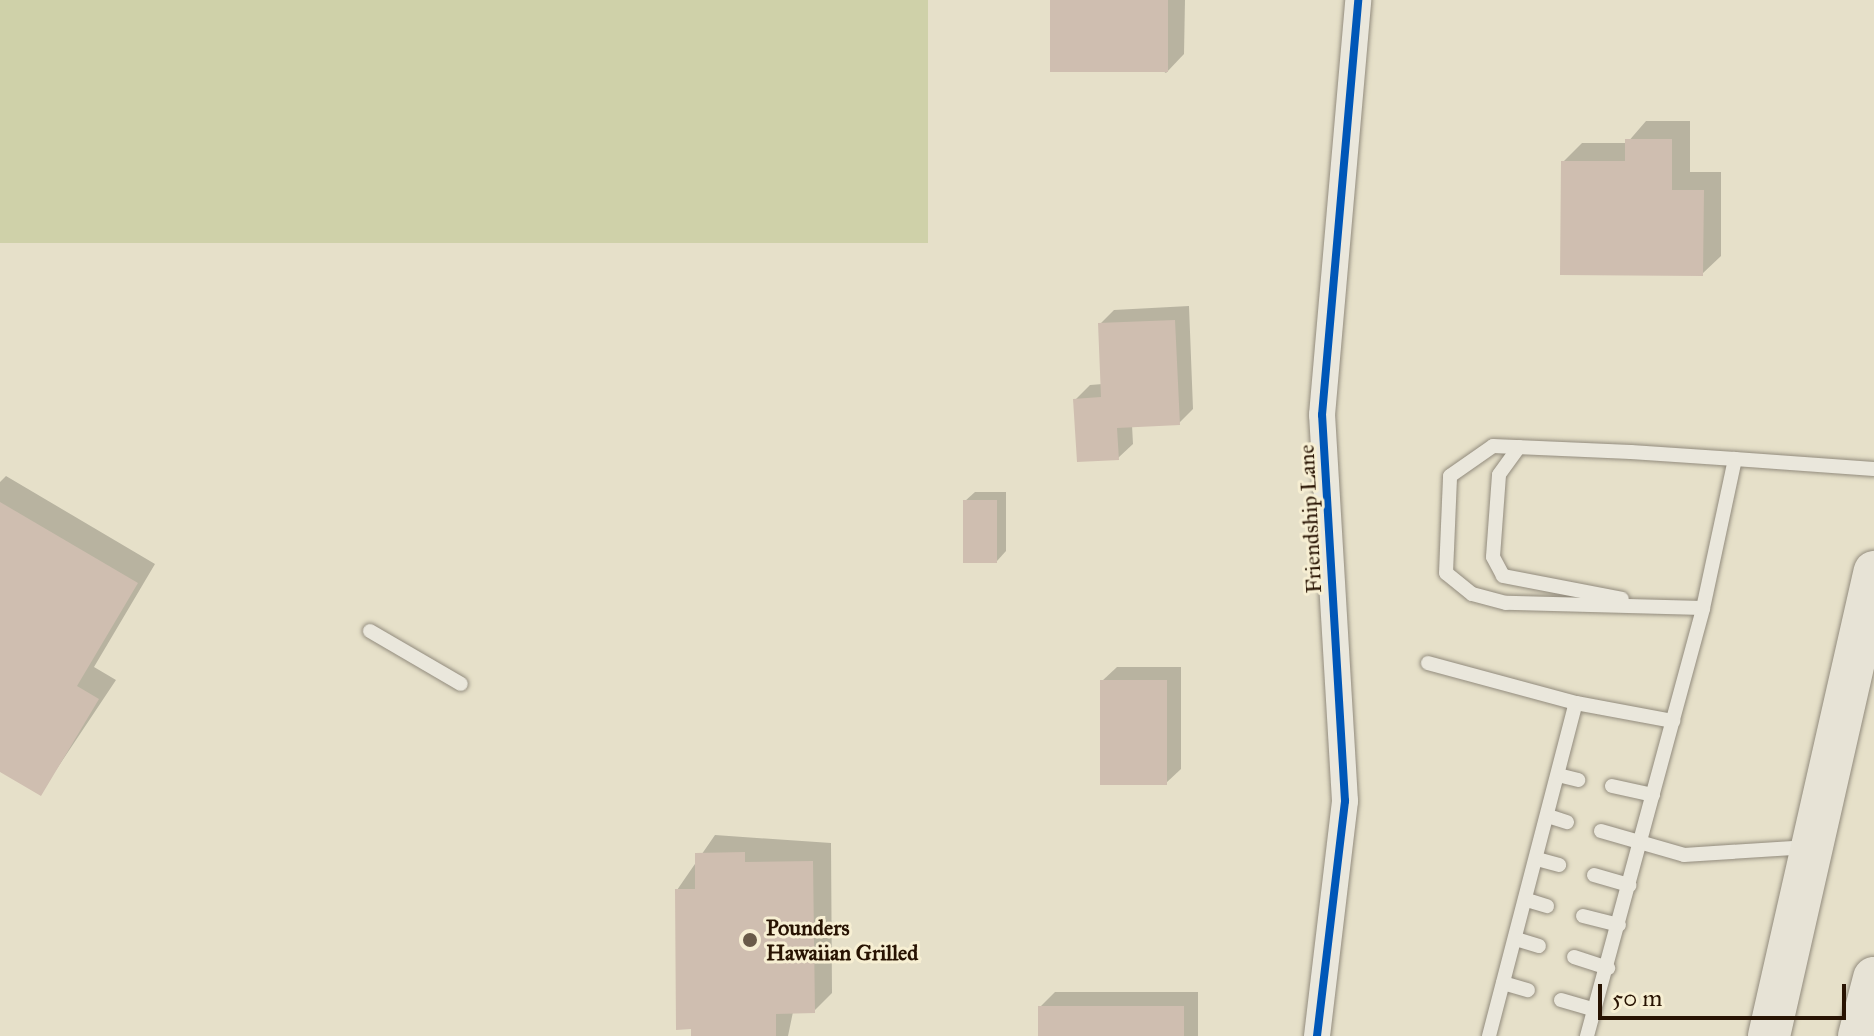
<!DOCTYPE html>
<html>
<head>
<meta charset="utf-8">
<style>
  body { margin:0 }
  #map { position:relative; width:1874px; height:1036px; overflow:hidden; background:#e6e0c9; font-family:"IM FELL Great Primer",serif }
  div>[style] { position:absolute }
  .green>* { inset:0; background:#cfd1a9; transform-origin:0 0 }
  .shadow>* { inset:0; background:#0003 }
  .building>* { inset:0; background:#cfbeb0; transform-origin:0 0 }
  .roads { filter:drop-shadow(0 0 2px #928b7d) drop-shadow(0 0 2px #928b7d) }
  .service>* { height:14px; margin:-7px; padding:0 7px; transform-origin:7px; border-radius:7px; background:#eae7dc }
  .minor>* { height:26px; margin:-13px; padding:0 13px; transform-origin:13px; border-radius:13px; background:#eae7dc }
  .primary>* { height:42px; margin:-21px; padding:0 21px; transform-origin:21px; border-radius:21px; background:#e7e3d6 }
  .cycleway>* { height:8px; margin:-4px; padding:0 4px; transform-origin:4px; border-radius:4px; background:#0057b8 }
  .dots>* { width:22px; height:22px; translate:-50% -50%; box-sizing:border-box; border:4px solid #f7efd3; border-radius:50% }
  span { translate:-50% -50%; white-space:nowrap; text-align:center; line-height:1.15; -webkit-text-stroke:6px #f7efd3; paint-order:stroke }
  .street-label { font-size:22px; color:#281302 }
  .poi-label { font-size:22px; color:#281302; font-weight:700 }
  .left { translate:0 -50%; text-align:left }
  .scale { position:absolute; left:1598px; top:984px; width:248px; height:36px; box-sizing:border-box; border:4px solid #281302; border-top:0; padding-left:10px; font-size:24px; line-height:28px; white-space:nowrap; color:#281302; -webkit-text-stroke:6px #f7efd3; paint-order:stroke }
</style>
</head>
<body>
<div id="map">
  <div class="green">
    <i style="left:0;top:0;width:928px;height:243px"></i>
  </div>
  <div class="shadow">
    <i style="clip-path:polygon(1052px 0,1185px 0,1184px 54px,1166px 73px)"></i>
    <i style="clip-path:polygon(1646px 121px,1690px 121px,1690px 172px,1721px 172px,1721px 256px,1702px 274px,1563px 162px,1582px 143px,1627px 143px)"></i>
    <i style="clip-path:polygon(1189px 306px,1193px 409px,1179px 423px,1132px 425px,1133px 444px,1118px 458px,1075px 400px,1090px 385px,1103px 384px,1100px 324px,1114px 310px)"></i>
    <i style="clip-path:polygon(6px 476px,155px 564px,94px 667px,116px 680px,40px 794px,0 770px,0 482px)"></i>
    <i style="clip-path:polygon(975px 492px,1006px 492px,1006px 551px,997px 561px,965px 501px)"></i>
    <i style="clip-path:polygon(1117px 667px,1181px 667px,1181px 769px,1166px 783px,1102px 681px)"></i>
    <i style="clip-path:polygon(715px 835px,831px 843px,832px 993px,814px 1011px,793px 1012px,788px 1036px,693px 1036px,677px 890px)"></i>
    <i style="clip-path:polygon(1055px 992px,1198px 992px,1198px 1036px,1040px 1036px,1040px 1007px)"></i>
  </div>
  <div class="building">
    <i style="left:1050px;top:0;width:118px;height:72px"></i>
    <i style="clip-path:polygon(1625px 139px,1672px 139px,1672px 190px,1704px 190px,1703px 276px,1560px 275px,1561px 161px,1625px 161px)"></i>
    <i style="clip-path:polygon(1175px 320px,1180px 425px,1117px 428px,1119px 460px,1077px 462px,1073px 399px,1101px 397px,1098px 323px)"></i>
    <i style="left:963px;top:500px;width:34px;height:63px"></i>
    <i style="clip-path:polygon(0 502px,138px 583px,77px 686px,99px 699px,41px 796px,0 772px)"></i>
    <i style="left:1100px;top:680px;width:67px;height:105px"></i>
    <i style="clip-path:polygon(745px 852px,745px 862px,813px 861px,815px 1013px,776px 1014px,776px 1036px,691px 1036px,691px 1029px,676px 1030px,675px 889px,695px 889px,695px 853px)"></i>
    <i style="left:1038px;top:1006px;width:146px;height:30px"></i>
  </div>
  <div class="roads">
    <div class="service">
      <i style="left:1519px;top:447px;width:34px;rotate:126deg"></i>
      <i style="left:1499px;top:475px;width:82px;rotate:94.2deg"></i>
      <i style="left:1493px;top:557px;width:21px;rotate:62deg"></i>
      <i style="left:1503px;top:576px;width:121px;rotate:10.9deg"></i>
      <i style="left:1735px;top:459px;width:152px;rotate:102.1deg"></i>
      <i style="left:1703px;top:608px;width:197px;rotate:-178.5deg"></i>
      <i style="left:1506px;top:603px;width:35px;rotate:-165deg"></i>
      <i style="left:1472px;top:594px;width:33px;rotate:-141deg"></i>
      <i style="left:1446px;top:573px;width:97px;rotate:-87.6deg"></i>
      <i style="left:1450px;top:476px;width:52px;rotate:-34.9deg"></i>
      <i style="left:1493px;top:446px;width:138px;rotate:2.5deg"></i>
      <i style="left:1631px;top:452px;width:104px;rotate:3.9deg"></i>
      <i style="left:1735px;top:459px;width:139px;rotate:4.1deg"></i>
      <i style="left:370px;top:631px;width:105px;rotate:30.2deg"></i>
      <i style="left:1428px;top:663px;width:153px;rotate:15.1deg"></i>
      <i style="left:1558px;top:775px;width:21px;rotate:14deg"></i>
      <i style="left:1612px;top:786px;width:42px;rotate:12.4deg"></i>
      <i style="left:1548px;top:816px;width:20px;rotate:18deg"></i>
      <i style="left:1601px;top:831px;width:86px;rotate:16.1deg"></i>
      <i style="left:1684px;top:855px;width:125px;rotate:-3.7deg"></i>
      <i style="left:1537px;top:859px;width:23px;rotate:15deg"></i>
      <i style="left:1594px;top:875px;width:37px;rotate:16deg"></i>
      <i style="left:1527px;top:900px;width:21px;rotate:17deg"></i>
      <i style="left:1583px;top:916px;width:37px;rotate:14deg"></i>
      <i style="left:1516px;top:939px;width:24px;rotate:17deg"></i>
      <i style="left:1574px;top:957px;width:36px;rotate:18deg"></i>
      <i style="left:1503px;top:983px;width:26px;rotate:16deg"></i>
      <i style="left:1561px;top:1000px;width:35px;rotate:16deg"></i>
      <i style="left:1489px;top:1036px;width:344px;rotate:-75.4deg"></i>
      <i style="left:1576px;top:703px;width:99px;rotate:10.5deg"></i>
      <i style="left:1587px;top:1036px;width:443px;rotate:-74.8deg"></i>
    </div>
    <div class="minor">
      <i style="left:1317px;top:1036px;width:237px;rotate:-83.2deg"></i>
      <i style="left:1345px;top:801px;width:387px;rotate:-93.4deg"></i>
      <i style="left:1322px;top:415px;width:417px;rotate:-85deg"></i>
    </div>
    <div class="primary">
      <i style="left:1769px;top:1036px;width:476px;rotate:-77.2deg"></i>
      <i style="left:1859px;top:1036px;width:60px;rotate:-75.5deg"></i>
    </div>
  </div>
  <div class="cycleway">
    <i style="left:1317px;top:1036px;width:237px;rotate:-83.2deg"></i>
    <i style="left:1345px;top:801px;width:387px;rotate:-93.4deg"></i>
    <i style="left:1322px;top:415px;width:417px;rotate:-85deg"></i>
  </div>
  <div class="dots">
    <i style="left:750px;top:940px;background:#6a5b48"></i>
  </div>
  <div class="street-label">
    <span style="left:1310px;top:519px;rotate:-93deg">Friendship Lane</span>
  </div>
  <div class="poi-label">
    <span class="left" style="left:766px;top:940px">Pounders<br>Hawaiian Grilled</span>
  </div>
  <div class="scale">50 m</div>
</div>
</body>
</html>
